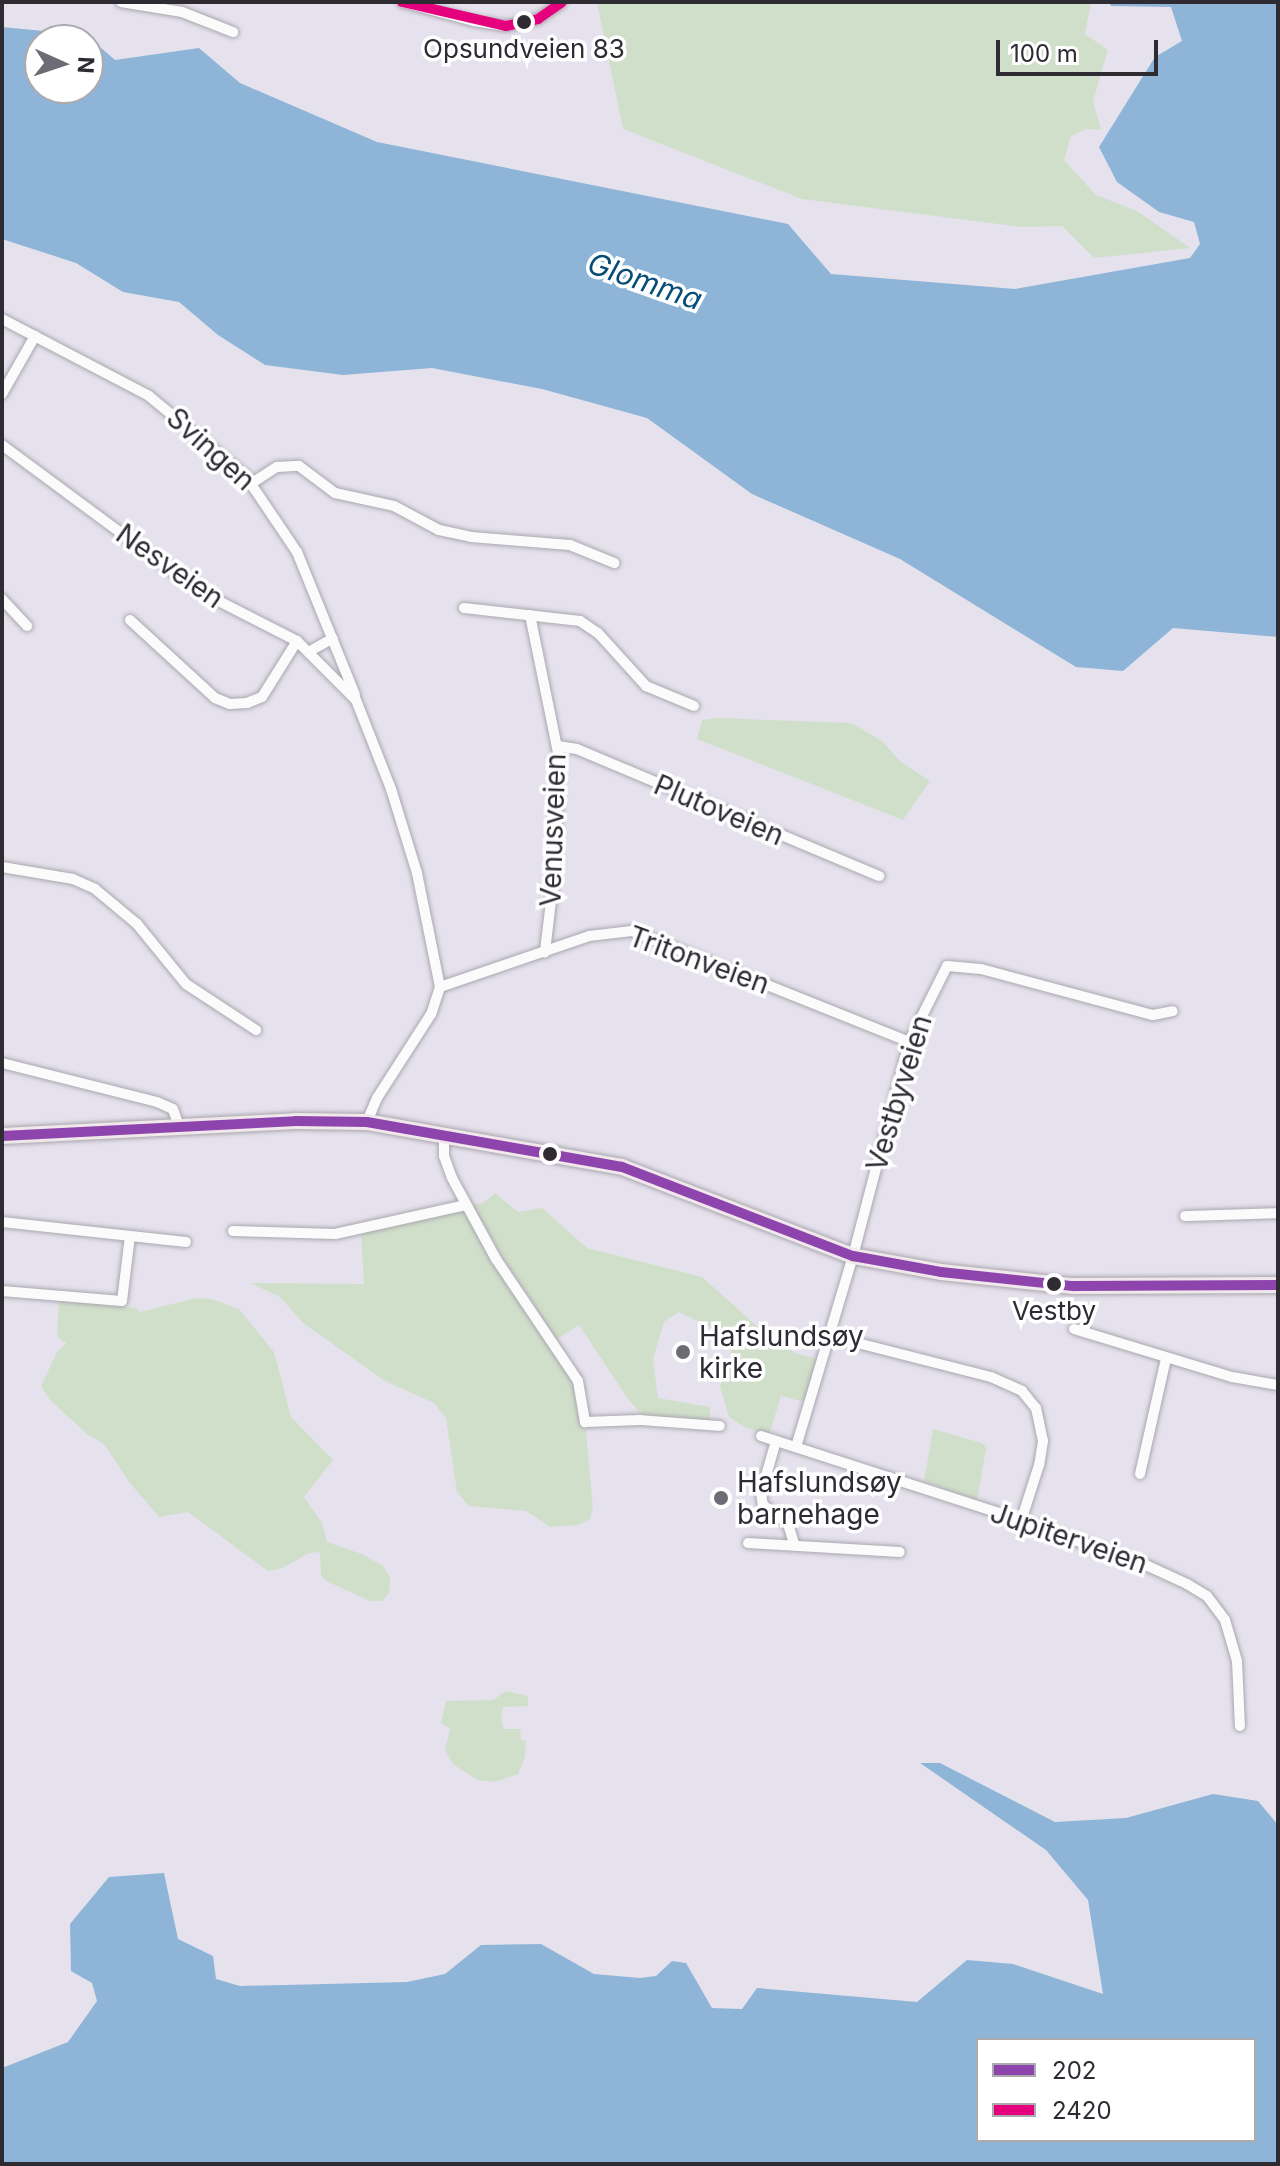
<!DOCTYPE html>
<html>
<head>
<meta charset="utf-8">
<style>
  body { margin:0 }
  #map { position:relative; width:1280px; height:2166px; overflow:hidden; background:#e5e2ed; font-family:Inter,sans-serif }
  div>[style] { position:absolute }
  .green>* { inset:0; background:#d0dfca }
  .water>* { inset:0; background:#8eb5d7 }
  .roads { filter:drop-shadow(0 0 2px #aaa7af) drop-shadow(0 0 2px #aaa7af) }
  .street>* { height:10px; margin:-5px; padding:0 5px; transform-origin:5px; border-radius:5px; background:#fbfbfc }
  .primary>* { height:16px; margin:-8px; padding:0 8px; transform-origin:8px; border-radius:8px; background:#f0e8ea }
  .bus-1>* { height:10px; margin:-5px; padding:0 5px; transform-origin:5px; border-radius:5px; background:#8e44ad }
  .bus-2>* { height:10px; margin:-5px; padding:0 5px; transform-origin:5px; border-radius:5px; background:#e5007d }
  .dots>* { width:22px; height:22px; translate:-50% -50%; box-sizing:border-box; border:4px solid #fff; border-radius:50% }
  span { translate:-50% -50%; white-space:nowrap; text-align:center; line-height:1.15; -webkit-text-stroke:7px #fff; paint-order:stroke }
  .bus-label { font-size:26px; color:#2e2b33 }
  .street-label { font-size:28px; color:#2e2b33 }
  .poi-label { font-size:28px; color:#2e2b33 }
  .left { translate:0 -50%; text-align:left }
  .water-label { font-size:30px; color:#064e78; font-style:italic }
  .frame { position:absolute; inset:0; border:4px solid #2e2b33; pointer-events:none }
  .legend { position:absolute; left:976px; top:2038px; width:280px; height:104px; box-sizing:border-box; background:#fff; border:2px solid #abaaad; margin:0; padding:10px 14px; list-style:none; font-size:24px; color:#2e2b33 }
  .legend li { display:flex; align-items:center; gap:16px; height:40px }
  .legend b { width:40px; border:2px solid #abaaad }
  .north { position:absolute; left:24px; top:24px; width:80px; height:80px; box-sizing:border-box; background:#fff; border:2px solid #abaaad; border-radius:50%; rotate:93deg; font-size:22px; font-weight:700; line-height:32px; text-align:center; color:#2e2b33 }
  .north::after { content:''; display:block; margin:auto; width:28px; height:36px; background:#6e6b74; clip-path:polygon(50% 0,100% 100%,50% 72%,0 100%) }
  .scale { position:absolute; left:996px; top:40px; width:162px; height:36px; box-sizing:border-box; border:4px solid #2e2b33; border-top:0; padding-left:10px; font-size:24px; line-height:28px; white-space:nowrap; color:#2e2b33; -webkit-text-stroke:6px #fff; paint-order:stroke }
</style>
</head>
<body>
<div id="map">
  <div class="green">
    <i style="clip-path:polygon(597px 2px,1091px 2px,1085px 34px,1108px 50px,1093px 101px,1101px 130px,1086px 129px,1071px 136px,1064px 160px,1096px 195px,1137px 211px,1190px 248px,1094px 258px,1062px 226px,1021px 227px,802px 199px,623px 129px)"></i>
    <i style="clip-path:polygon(718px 718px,851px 723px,882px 741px,901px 762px,930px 781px,903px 820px,697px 739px,702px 720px)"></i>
    <i style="clip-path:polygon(495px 1193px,518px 1212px,542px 1208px,587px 1248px,702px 1277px,758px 1327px,795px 1353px,817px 1359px,805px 1402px,781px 1396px,769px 1435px,744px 1427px,729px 1417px,720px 1386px,732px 1360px,729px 1337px,679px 1312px,664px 1322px,653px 1359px,658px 1398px,710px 1407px,710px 1422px,642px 1415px,628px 1399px,579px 1325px,557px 1339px,507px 1264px,472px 1205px,483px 1203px)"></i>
    <i style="clip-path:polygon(466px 1205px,582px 1389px,593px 1508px,590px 1519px,578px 1525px,550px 1527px,526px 1511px,469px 1506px,457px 1492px,446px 1418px,434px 1403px,385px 1381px,303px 1323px,280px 1297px,250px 1283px,364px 1284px,361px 1231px)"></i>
    <i style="clip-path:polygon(196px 1298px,212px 1299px,239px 1309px,274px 1352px,291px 1417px,333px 1460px,304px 1497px,322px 1523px,327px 1542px,362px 1554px,383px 1566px,390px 1578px,389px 1593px,382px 1601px,370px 1601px,328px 1582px,321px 1576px,320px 1552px,309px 1553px,283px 1568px,268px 1571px,188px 1512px,159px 1517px,129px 1482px,105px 1445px,86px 1433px,50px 1400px,41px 1386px,57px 1352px,66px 1343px,57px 1337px,59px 1301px,136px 1308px,140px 1312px)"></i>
    <i style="clip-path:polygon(933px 1429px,982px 1443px,986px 1448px,977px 1500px,924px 1481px)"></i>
    <i style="clip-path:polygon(506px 1691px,528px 1696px,528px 1706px,503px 1707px,501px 1718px,504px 1729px,520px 1729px,521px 1740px,526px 1741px,525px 1757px,518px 1774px,495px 1782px,477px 1780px,453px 1764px,445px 1750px,450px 1728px,441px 1723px,446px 1701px,493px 1700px)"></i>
  </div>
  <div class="water">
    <i style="clip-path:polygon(evenodd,1109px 2px,1278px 2px,1278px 637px,1173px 628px,1123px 671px,1076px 667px,900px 559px,752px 494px,647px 418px,542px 389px,432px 368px,343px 375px,265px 365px,218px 335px,179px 302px,123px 292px,76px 263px,2px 239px,2px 27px,86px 35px,115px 60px,199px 48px,240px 83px,377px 142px,788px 224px,831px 274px,1015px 289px,1190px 258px,1200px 244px,1194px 222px,1159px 212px,1117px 182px,1099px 147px,1155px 57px,1182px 41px,1171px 7px,1111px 6px,1109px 2px,40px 40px,88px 40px,88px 88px,40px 88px,40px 40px)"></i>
    <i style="clip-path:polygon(evenodd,920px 1763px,940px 1763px,1055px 1822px,1126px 1818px,1213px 1794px,1258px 1801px,1278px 1825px,1278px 2164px,2px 2164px,2px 2068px,68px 2042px,97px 2001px,92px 1983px,71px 1971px,70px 1924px,109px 1877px,164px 1873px,178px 1939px,213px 1956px,216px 1979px,240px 1986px,407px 1982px,445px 1974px,481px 1945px,541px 1944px,594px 1974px,640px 1978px,656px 1976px,672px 1961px,686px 1963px,712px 2008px,742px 2009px,757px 1988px,917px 2002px,967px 1960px,1013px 1964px,1103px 1994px,1088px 1900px,1046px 1850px,920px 1763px,978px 2040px,1254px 2040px,1254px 2140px,978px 2140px,978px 2040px)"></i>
  </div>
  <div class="roads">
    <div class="street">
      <i style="left:121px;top:2px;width:62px;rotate:9.3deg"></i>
      <i style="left:182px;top:12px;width:55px;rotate:21.4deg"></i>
      <i style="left:402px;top:2px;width:74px;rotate:14.8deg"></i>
      <i style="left:474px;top:21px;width:32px;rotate:9deg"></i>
      <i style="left:506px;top:26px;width:33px;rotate:-12deg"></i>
      <i style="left:538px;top:19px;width:29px;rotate:-35deg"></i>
      <i style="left:2px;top:319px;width:166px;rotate:27.6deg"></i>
      <i style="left:149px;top:396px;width:124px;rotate:39.5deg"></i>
      <i style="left:245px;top:475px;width:93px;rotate:56deg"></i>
      <i style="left:297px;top:552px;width:154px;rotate:67.9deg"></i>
      <i style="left:2px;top:394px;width:67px;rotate:-60.4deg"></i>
      <i style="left:2px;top:445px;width:245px;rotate:36.5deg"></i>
      <i style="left:199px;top:591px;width:110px;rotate:27deg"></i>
      <i style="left:297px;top:641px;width:83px;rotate:45deg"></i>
      <i style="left:356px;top:700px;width:96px;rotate:68.5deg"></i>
      <i style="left:391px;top:789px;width:88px;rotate:72.8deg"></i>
      <i style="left:417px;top:873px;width:116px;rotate:78.6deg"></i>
      <i style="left:440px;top:987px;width:28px;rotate:108deg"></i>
      <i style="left:431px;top:1014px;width:100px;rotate:122.7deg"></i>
      <i style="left:377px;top:1098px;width:26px;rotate:113deg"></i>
      <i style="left:252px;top:483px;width:30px;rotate:-33deg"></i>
      <i style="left:277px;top:467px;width:22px;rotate:-3deg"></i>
      <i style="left:299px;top:466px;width:45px;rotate:36.9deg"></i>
      <i style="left:335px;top:493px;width:60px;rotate:12.4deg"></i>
      <i style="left:394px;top:506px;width:51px;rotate:28.1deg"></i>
      <i style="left:439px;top:530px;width:33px;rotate:12deg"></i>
      <i style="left:471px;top:537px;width:99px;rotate:4.6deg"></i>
      <i style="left:570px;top:545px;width:48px;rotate:22.2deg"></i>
      <i style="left:2px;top:599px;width:37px;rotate:47deg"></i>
      <i style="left:464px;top:608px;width:117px;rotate:6.4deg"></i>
      <i style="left:580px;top:621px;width:22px;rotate:34deg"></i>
      <i style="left:598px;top:633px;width:72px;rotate:47.8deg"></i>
      <i style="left:646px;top:686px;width:52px;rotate:22.6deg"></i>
      <i style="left:530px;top:615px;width:146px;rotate:78.5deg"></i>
      <i style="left:559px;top:758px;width:118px;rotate:92.4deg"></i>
      <i style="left:554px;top:876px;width:77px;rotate:96.8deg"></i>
      <i style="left:130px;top:620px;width:115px;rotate:42.5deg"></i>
      <i style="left:215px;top:698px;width:16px;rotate:22deg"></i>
      <i style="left:230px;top:704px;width:17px;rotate:-3deg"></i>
      <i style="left:247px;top:703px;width:16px;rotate:-22deg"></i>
      <i style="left:262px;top:697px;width:66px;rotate:-58deg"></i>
      <i style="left:310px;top:651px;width:26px;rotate:-29deg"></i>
      <i style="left:558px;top:746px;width:19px;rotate:9deg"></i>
      <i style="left:577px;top:749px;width:328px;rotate:22.8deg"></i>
      <i style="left:2px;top:867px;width:72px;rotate:9.6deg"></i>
      <i style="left:73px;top:879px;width:24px;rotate:24deg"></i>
      <i style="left:95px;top:889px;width:55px;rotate:39.8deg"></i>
      <i style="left:137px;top:924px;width:77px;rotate:50.8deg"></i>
      <i style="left:186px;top:984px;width:84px;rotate:33.3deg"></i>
      <i style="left:440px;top:987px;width:157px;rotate:-18.9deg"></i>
      <i style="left:589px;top:936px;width:43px;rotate:-6.6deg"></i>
      <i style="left:632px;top:931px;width:298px;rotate:21.8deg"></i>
      <i style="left:2px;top:1063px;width:160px;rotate:14.1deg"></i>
      <i style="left:157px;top:1102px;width:17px;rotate:24deg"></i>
      <i style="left:173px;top:1109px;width:21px;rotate:71deg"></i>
      <i style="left:444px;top:1134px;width:22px;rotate:90deg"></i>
      <i style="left:444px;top:1156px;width:23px;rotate:70deg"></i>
      <i style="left:452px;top:1178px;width:92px;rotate:61.5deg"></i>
      <i style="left:496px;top:1259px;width:147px;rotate:56.1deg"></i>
      <i style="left:578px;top:1381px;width:42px;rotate:80.3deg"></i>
      <i style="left:585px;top:1422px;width:55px;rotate:-2.1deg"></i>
      <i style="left:640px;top:1420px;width:80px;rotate:4.3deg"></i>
      <i style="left:1185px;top:1216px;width:93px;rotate:-1.8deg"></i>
      <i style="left:2px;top:1222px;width:185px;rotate:6.2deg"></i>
      <i style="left:233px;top:1231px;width:102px;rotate:1.7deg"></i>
      <i style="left:335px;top:1234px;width:134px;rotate:-12.5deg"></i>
      <i style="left:2px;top:1291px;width:120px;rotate:4.8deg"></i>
      <i style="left:122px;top:1301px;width:65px;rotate:-83deg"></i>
      <i style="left:1074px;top:1329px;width:165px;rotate:16.9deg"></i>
      <i style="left:1232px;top:1377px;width:47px;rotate:9.9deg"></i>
      <i style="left:830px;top:1336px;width:166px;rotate:14.3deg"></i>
      <i style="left:991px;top:1377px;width:34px;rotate:24deg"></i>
      <i style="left:1022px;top:1391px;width:22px;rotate:51deg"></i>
      <i style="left:1036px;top:1408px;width:34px;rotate:78deg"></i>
      <i style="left:1043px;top:1441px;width:24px;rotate:99deg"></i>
      <i style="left:1039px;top:1465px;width:59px;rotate:107.8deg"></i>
      <i style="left:761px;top:1436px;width:247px;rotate:17.9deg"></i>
      <i style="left:996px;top:1512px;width:161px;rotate:19.6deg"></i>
      <i style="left:1148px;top:1566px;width:43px;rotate:24.8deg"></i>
      <i style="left:1187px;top:1584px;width:23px;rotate:31deg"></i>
      <i style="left:1207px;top:1596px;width:30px;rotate:53deg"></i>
      <i style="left:1225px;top:1620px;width:43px;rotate:73.7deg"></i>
      <i style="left:1237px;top:1661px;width:65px;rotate:87.4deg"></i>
      <i style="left:776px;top:1441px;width:54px;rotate:106.1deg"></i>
      <i style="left:761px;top:1493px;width:12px;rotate:81deg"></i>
      <i style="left:763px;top:1505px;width:31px;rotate:37deg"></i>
      <i style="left:788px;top:1524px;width:21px;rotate:73deg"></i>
      <i style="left:796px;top:1447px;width:199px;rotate:-73.4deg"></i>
      <i style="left:853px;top:1256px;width:221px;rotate:-75.3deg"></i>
      <i style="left:909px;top:1042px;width:85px;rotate:-63.4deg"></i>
      <i style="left:947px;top:966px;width:34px;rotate:5deg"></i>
      <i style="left:981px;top:969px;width:178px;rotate:15deg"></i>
      <i style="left:1153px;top:1015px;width:20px;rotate:-11deg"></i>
      <i style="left:1140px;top:1474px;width:118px;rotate:-77.3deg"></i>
      <i style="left:748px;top:1543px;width:152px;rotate:3.4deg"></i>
    </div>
    <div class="primary">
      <i style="left:2px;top:1136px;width:294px;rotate:-2.9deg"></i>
      <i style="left:296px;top:1121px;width:71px;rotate:0.8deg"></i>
      <i style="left:367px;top:1122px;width:259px;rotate:10deg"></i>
      <i style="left:622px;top:1167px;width:248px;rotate:21.1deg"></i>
      <i style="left:853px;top:1256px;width:89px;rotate:10.3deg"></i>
      <i style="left:941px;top:1272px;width:133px;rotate:6.1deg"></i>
      <i style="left:1073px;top:1286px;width:205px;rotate:-0.3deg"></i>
    </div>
  </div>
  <div class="bus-1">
    <i style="left:2px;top:1136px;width:294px;rotate:-2.9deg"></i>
    <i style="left:296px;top:1121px;width:71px;rotate:0.8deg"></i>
    <i style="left:367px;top:1122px;width:259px;rotate:10deg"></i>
    <i style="left:622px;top:1167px;width:248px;rotate:21.1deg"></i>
    <i style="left:853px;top:1256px;width:89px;rotate:10.3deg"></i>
    <i style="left:941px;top:1272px;width:133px;rotate:6.1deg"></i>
    <i style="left:1073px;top:1286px;width:205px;rotate:-0.3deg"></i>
  </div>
  <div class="bus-2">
    <i style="left:402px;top:2px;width:107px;rotate:13deg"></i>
    <i style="left:506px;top:26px;width:33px;rotate:-12deg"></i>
    <i style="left:538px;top:19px;width:29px;rotate:-35deg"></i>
  </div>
  <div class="dots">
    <i style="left:524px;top:22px;background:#2e2b33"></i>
    <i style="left:550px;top:1154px;background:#2e2b33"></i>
    <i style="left:1054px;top:1284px;background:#2e2b33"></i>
    <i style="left:683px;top:1352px;background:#6e6b74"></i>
    <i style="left:721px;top:1498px;background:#6e6b74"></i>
  </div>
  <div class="bus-label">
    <span style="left:524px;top:49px">Opsundveien 83</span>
    <span style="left:1054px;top:1311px">Vestby</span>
  </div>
  <div class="street-label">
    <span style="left:211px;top:449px;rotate:42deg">Svingen</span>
    <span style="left:170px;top:566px;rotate:35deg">Nesveien</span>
    <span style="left:719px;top:810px;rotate:23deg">Plutoveien</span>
    <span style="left:553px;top:830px;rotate:-88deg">Venusveien</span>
    <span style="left:699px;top:960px;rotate:20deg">Tritonveien</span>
    <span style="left:899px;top:1093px;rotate:-73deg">Vestbyveien</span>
    <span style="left:1069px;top:1538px;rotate:19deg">Jupiterveien</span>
  </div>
  <div class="poi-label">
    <span class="left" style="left:699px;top:1352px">Hafslundsøy<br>kirke</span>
    <span class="left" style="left:737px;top:1498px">Hafslundsøy<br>barnehage</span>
  </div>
  <div class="water-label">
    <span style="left:645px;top:281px;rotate:19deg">Glomma</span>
  </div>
  <div class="frame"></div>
  <ul class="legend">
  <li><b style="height:10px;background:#8e44ad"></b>202</li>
  <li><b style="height:10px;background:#e5007d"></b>2420</li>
  </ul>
  <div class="north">N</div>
  <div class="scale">100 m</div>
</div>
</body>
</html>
